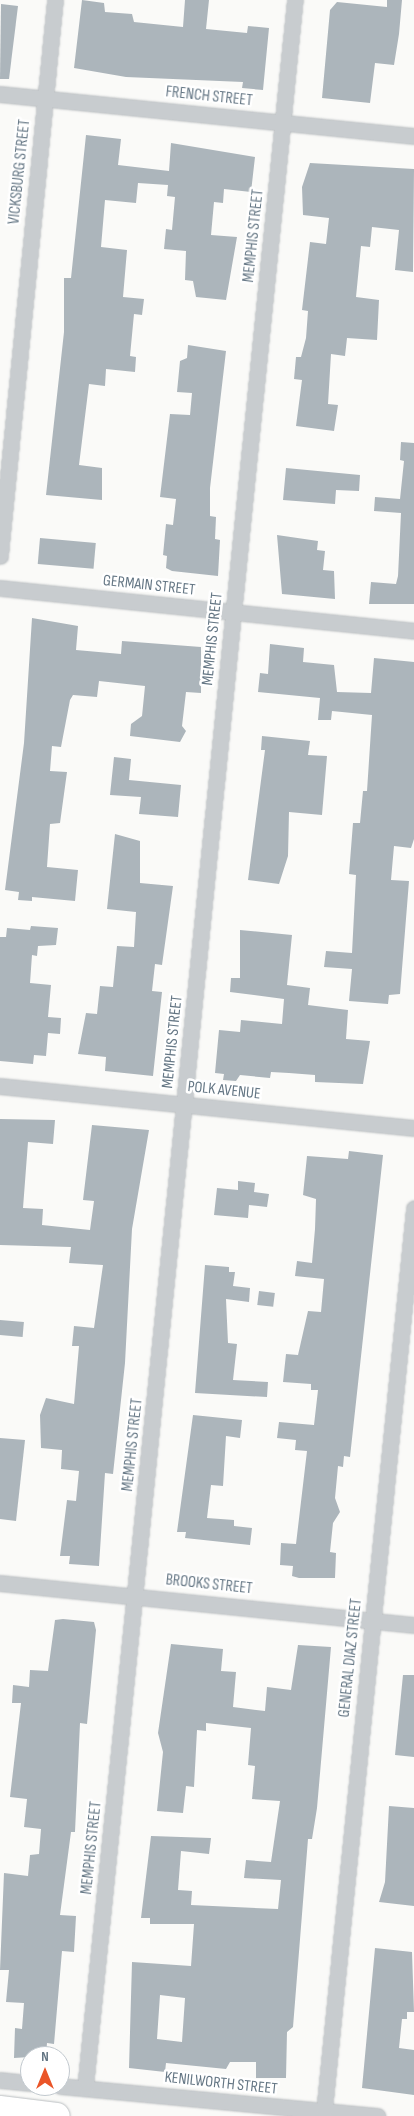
<!DOCTYPE html>
<html>
<head>
<meta charset="utf-8">
<style>
  body { margin:0 }
  #map { position:relative; width:414px; height:2116px; overflow:hidden; background:#fafaf8; font-family:"Sofia Sans Condensed",sans-serif }
  div>[style] { position:absolute }
  .building>* { inset:0; background:#acb5bb; transform-origin:0 0 }
  .roads { filter:drop-shadow(0 0 1px #babec1) drop-shadow(0 0 1px #babec1) }
  .street>* { height:15px; margin:-7.5px; padding:0 7.5px; transform-origin:7.5px; border-radius:7.5px; background:#c8cccf }
  .highway>* { height:26px; margin:-13px; padding:0 13px; transform-origin:13px; border-radius:13px; background:#fff }
  span { translate:-50% -50%; white-space:nowrap; text-align:center; line-height:1.15; -webkit-text-stroke:5px #fff; paint-order:stroke }
  .street-label { font-size:16px; color:#647684 }
  .north { position:absolute; left:20px; top:2046px; width:50px; height:50px; box-sizing:border-box; background:#fff; border:1px solid #c1c8ce; border-radius:50%; rotate:0deg; font-size:14px; font-weight:700; line-height:20px; text-align:center; color:#647684 }
  .north::after { content:''; display:block; margin:auto; width:18px; height:22px; background:#ea5528; clip-path:polygon(50% 0,100% 100%,50% 72%,0 100%) }
</style>
</head>
<body>
<div id="map">
  <div class="building">
    <i style="clip-path:polygon(82px 0,104px 3px,105px 12px,132px 14px,134px 22px,183px 27px,185px 0,209px 0,206px 29px,247px 33px,248px 26px,269px 28px,263px 90px,242px 88px,243px 82px,126px 77px,74px 68px)"></i>
    <i style="clip-path:polygon(387px 0,402px 0,399px 34px,394px 65px,375px 63px,370px 103px,322px 98px,330px 10px,337px 2px,387px 7px)"></i>
    <i style="clip-path:polygon(1px 4px,18px 6px,9px 79px,0 79px)"></i>
    <i style="clip-path:polygon(86px 135px,121px 139px,118px 165px,169px 171px,171px 143px,255px 157px,251px 192px,224px 189px,223px 203px,214px 202px,211px 235px,237px 237px,226px 300px,196px 297px,193px 281px,185px 280px,186px 251px,164px 249px,166px 229px,172px 230px,175px 197px,167px 196px,168px 185px,138px 183px,136px 203px,105px 200px,101px 247px,127px 250px,123px 297px,144px 299px,142px 315px,134px 314px,130px 356px,136px 357px,135px 372px,106px 369px,105px 386px,89px 384px,79px 465px,102px 468px,102px 500px,46px 495px,64px 332px,64px 278px,71px 278px)"></i>
    <i style="clip-path:polygon(310px 163px,414px 169px,413px 272px,395px 270px,399px 230px,372px 227px,370px 247px,361px 246px,356px 297px,379px 300px,377px 340px,347px 338px,345px 356px,331px 354px,328px 404px,338px 405px,334px 431px,296px 426px,302px 380px,294px 379px,296px 357px,301px 357px,306px 338px,308px 311px,302px 310px,310px 242px,326px 244px,329px 218px,303px 215px,302px 187px)"></i>
    <i style="clip-path:polygon(188px 345px,226px 351px,210px 488px,210px 516px,216px 517px,215px 539px,220px 540px,218px 576px,172px 571px,166px 568px,167px 556px,163px 555px,166px 524px,173px 525px,176px 499px,160px 497px,170px 414px,190px 415px,192px 393px,177px 392px,180px 361px,187px 358px)"></i>
    <i style="clip-path:polygon(401px 442px,414px 443px,414px 604px,369px 604px,371px 582px,396px 584px,398px 576px,401px 513px,374px 511px,375px 497px,400px 499px,404px 461px,400px 460px)"></i>
    <i style="clip-path:polygon(286px 468px,360px 475px,359px 491px,336px 490px,335px 504px,283px 500px)"></i>
    <i style="clip-path:polygon(277px 535px,318px 541px,317px 550px,325px 551px,323px 570px,334px 571px,335px 599px,282px 594px)"></i>
    <i style="left:40px;top:538px;width:56px;height:26px;rotate:5deg"></i>
    <i style="clip-path:polygon(32px 618px,78px 626px,76px 650px,121px 654px,122px 641px,201px 647px,201px 693px,186px 692px,182px 726px,186px 731px,180px 742px,130px 736px,131px 724px,142px 716px,145px 686px,99px 681px,97px 697px,73px 695px,70px 700px,61px 747px,52px 746px,50px 771px,67px 772px,60px 823px,50px 824px,47px 867px,78px 870px,75px 901px,32px 897px,32px 901px,18px 900px,19px 892px,5px 890px,24px 743px)"></i>
    <i style="clip-path:polygon(270px 644px,304px 648px,303px 662px,334px 665px,337px 692px,371px 693px,374px 658px,414px 662px,414px 839px,411px 848px,394px 846px,391px 880px,409px 881px,400px 994px,389px 995px,388px 1004px,349px 1001px,352px 969px,324px 967px,326px 951px,352px 953px,356px 875px,349px 874px,353px 823px,360px 823px,363px 791px,367px 791px,372px 715px,332px 711px,331px 720px,318px 720px,320px 698px,258px 692px,260px 673px,268px 674px)"></i>
    <i style="clip-path:polygon(262px 736px,310px 741px,308px 755px,327px 756px,322px 815px,289px 812px,288px 856px,279px 884px,248px 880px,265px 750px,261px 750px)"></i>
    <i style="clip-path:polygon(114px 757px,131px 759px,129px 780px,181px 785px,178px 817px,139px 814px,141px 797px,110px 795px)"></i>
    <i style="clip-path:polygon(115px 834px,140px 841px,140px 883px,173px 886px,162px 965px,155px 964px,152px 991px,162px 992px,153px 1076px,105px 1071px,106px 1057px,78px 1054px,86px 1013px,97px 1014px,100px 986px,113px 987px,117px 946px,134px 947px,136px 912px,107px 909px)"></i>
    <i style="clip-path:polygon(31px 926px,58px 928px,56px 945px,38px 946px,37px 956px,32px 955px,30px 983px,51px 985px,48px 1017px,61px 1018px,60px 1034px,48px 1033px,46px 1056px,34px 1055px,33px 1064px,0 1061px,0 937px,6px 937px,7px 928px,30px 930px)"></i>
    <i style="clip-path:polygon(240px 930px,292px 935px,287px 985px,310px 988px,308px 1005px,348px 1010px,346px 1039px,370px 1041px,363px 1084px,315px 1082px,315px 1075px,289px 1073px,271px 1072px,270px 1078px,240px 1075px,236px 1081px,223px 1080px,224px 1074px,215px 1073px,219px 1030px,240px 1032px,241px 1020px,282px 1024px,284px 999px,230px 992px,231px 978px,240px 978px)"></i>
    <i style="clip-path:polygon(0 1119px,55px 1120px,53px 1144px,28px 1142px,23px 1208px,43px 1209px,42px 1225px,90px 1230px,94px 1201px,83px 1200px,92px 1125px,149px 1130px,132px 1229px,125px 1363px,113px 1474px,105px 1473px,99px 1566px,69px 1564px,70px 1556px,60px 1556px,67px 1500px,76px 1501px,79px 1471px,61px 1469px,62px 1450px,41px 1448px,40px 1415px,46px 1398px,74px 1404px,79px 1346px,72px 1346px,74px 1326px,94px 1328px,103px 1265px,69px 1263px,71px 1247px,0 1245px)"></i>
    <i style="clip-path:polygon(349px 1151px,383px 1155px,350px 1457px,344px 1456px,343px 1467px,338px 1466px,335px 1498px,340px 1512px,333px 1523px,330px 1552px,336px 1553px,335px 1578px,299px 1578px,292px 1576px,293px 1566px,280px 1565px,281px 1543px,296px 1544px,307px 1451px,295px 1450px,296px 1440px,277px 1438px,279px 1422px,314px 1425px,318px 1390px,311px 1390px,311px 1384px,283px 1382px,286px 1354px,298px 1355px,308px 1311px,321px 1312px,324px 1279px,295px 1276px,297px 1261px,312px 1263px,315px 1229px,316px 1199px,303px 1195px,307px 1156px,348px 1159px)"></i>
    <i style="clip-path:polygon(238px 1181px,255px 1183px,254px 1192px,269px 1194px,267px 1207px,249px 1205px,248px 1218px,214px 1215px,217px 1188px,238px 1190px)"></i>
    <i style="clip-path:polygon(205px 1265px,229px 1267px,229px 1272px,235px 1272px,233px 1286px,250px 1288px,249px 1302px,226px 1299px,228px 1343px,237px 1344px,233px 1380px,268px 1382px,267px 1397px,195px 1393px)"></i>
    <i style="left:259px;top:1291px;width:16px;height:14px;rotate:7deg"></i>
    <i style="left:0;top:1320px;width:24px;height:15px;rotate:5deg"></i>
    <i style="clip-path:polygon(193px 1415px,242px 1420px,240px 1438px,226px 1436px,223px 1486px,211px 1485px,207px 1518px,234px 1520px,234px 1526px,252px 1528px,250px 1545px,185px 1538px,186px 1532px,177px 1532px)"></i>
    <i style="clip-path:polygon(0 1438px,25px 1440px,16px 1521px,0 1519px)"></i>
    <i style="clip-path:polygon(63px 1619px,94px 1622px,96px 1630px,87px 1724px,80px 1723px,75px 1832px,71px 1832px,60px 1915px,76px 1916px,74px 1952px,62px 1951px,54px 2044px,47px 2043px,46px 2056px,14px 2058px,15px 2028px,22px 2029px,24px 2003px,6px 2002px,9px 1970px,0 1970px,4px 1873px,28px 1876px,30px 1855px,39px 1854px,41px 1829px,24px 1827px,27px 1799px,10px 1797px,21px 1703px,12px 1703px,13px 1685px,29px 1687px,30px 1670px,48px 1671px,55px 1620px)"></i>
    <i style="clip-path:polygon(evenodd,171px 1644px,223px 1649px,221px 1671px,236px 1672px,233px 1707px,265px 1711px,267px 1687px,291px 1690px,298px 1645px,331px 1647px,317px 1808px,312px 1839px,308px 1839px,293px 2027px,287px 2032px,286px 2078px,256px 2078px,256px 2062px,230px 2062px,226px 2069px,166px 2063px,165px 2072px,129px 2068px,132px 1962px,191px 1966px,194px 1924px,150px 1924px,150px 1918px,141px 1918px,151px 1836px,211px 1838px,209px 1854px,181px 1851px,178px 1890px,192px 1891px,191px 1905px,278px 1909px,281px 1880px,244px 1878px,246px 1860px,271px 1862px,280px 1801px,252px 1799px,255px 1766px,248px 1765px,251px 1728px,206px 1723px,206px 1731px,197px 1730px,194px 1787px,186px 1786px,183px 1813px,157px 1811px,163px 1752px,158px 1733px,171px 1644px,160px 1995px,185px 1998px,182px 2042px,157px 2039px,160px 1995px)"></i>
    <i style="clip-path:polygon(403px 1675px,414px 1675px,414px 1757px,395px 1755px)"></i>
    <i style="clip-path:polygon(389px 1806px,414px 1808px,414px 1906px,379px 1902px,385px 1882px)"></i>
    <i style="clip-path:polygon(375px 1948px,412px 1952px,414px 2012px,407px 2012px,407px 2019px,402px 2019px,399px 2048px,414px 2050px,414px 2095px,362px 2088px)"></i>
  </div>
  <div class="roads">
    <div class="street">
      <i style="left:0;top:94px;width:416px;rotate:5.8deg"></i>
      <i style="left:0;top:556px;width:559px;rotate:-84.35deg"></i>
      <i style="left:0;top:588px;width:416px;rotate:5.9deg"></i>
      <i style="left:0;top:1086px;width:416px;rotate:5.8deg"></i>
      <i style="left:0;top:1583px;width:416px;rotate:5.8deg"></i>
      <i style="left:0;top:2080px;width:30px;rotate:6deg"></i>
      <i style="left:60px;top:2086px;width:319px;rotate:5.4deg"></i>
      <i style="left:85px;top:2088px;width:2099px;rotate:-84.26deg"></i>
      <i style="left:324px;top:2111px;width:907px;rotate:-84.31deg"></i>
    </div>
    <div class="highway">
      <i style="left:0;top:2109px;width:57px;rotate:7deg"></i>
    </div>
  </div>
  <div class="street-label">
    <span style="left:209px;top:97px;rotate:6deg">FRENCH STREET</span>
    <span style="left:20px;top:172px;rotate:-84deg">VICKSBURG STREET</span>
    <span style="left:254px;top:236px;rotate:-84deg">MEMPHIS STREET</span>
    <span style="left:149px;top:586px;rotate:6deg">GERMAIN STREET</span>
    <span style="left:213px;top:639px;rotate:-84deg">MEMPHIS STREET</span>
    <span style="left:173px;top:1042px;rotate:-84deg">MEMPHIS STREET</span>
    <span style="left:224px;top:1091px;rotate:6deg">POLK AVENUE</span>
    <span style="left:133px;top:1445px;rotate:-84deg">MEMPHIS STREET</span>
    <span style="left:209px;top:1585px;rotate:6deg">BROOKS STREET</span>
    <span style="left:351px;top:1658px;rotate:-84deg">GENERAL DIAZ STREET</span>
    <span style="left:92px;top:1848px;rotate:-84deg">MEMPHIS STREET</span>
    <span style="left:221px;top:2084px;rotate:6deg">KENILWORTH STREET</span>
  </div>
  <div class="north">N</div>
</div>
</body>
</html>
